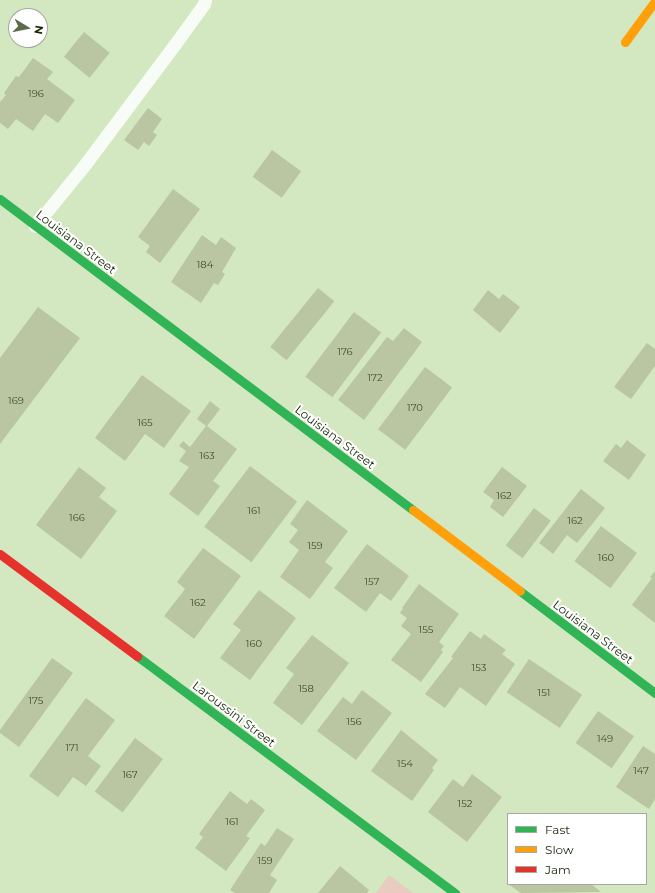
<!DOCTYPE html>
<html>
<head>
<meta charset="utf-8">
<style>
  body { margin:0 }
  #map { position:relative; width:655px; height:893px; overflow:hidden; background:#d3e8c0; font-family:Montserrat,sans-serif }
  div>[style] { position:absolute }
  .green>* { inset:0; background:#e7ccbf }
  .building>* { inset:0; background:#bac5a2; transform-origin:0 0 }
  .lane>* { height:13px; margin:-6.5px; padding:0 6.5px; transform-origin:6.5px; border-radius:6.5px; background:#f8fcf6 }
  .fast>* { height:9px; margin:-4.5px; padding:0 4.5px; transform-origin:4.5px; border-radius:4.5px; background:#30b455 }
  .slow>* { height:9px; margin:-4.5px; padding:0 4.5px; transform-origin:4.5px; border-radius:4.5px; background:#ff9f0a }
  .jam>* { height:9px; margin:-4.5px; padding:0 4.5px; transform-origin:4.5px; border-radius:4.5px; background:#e5322d }
  span { translate:-50% -50%; white-space:nowrap; text-align:center; line-height:1.15; -webkit-text-stroke:4px #fff; paint-order:stroke }
  .number-label { font-size:10px; color:#414e2f }
  .number-label span { -webkit-text-stroke-width:0 }
  .street-label { font-size:12px; color:#192709 }
  .legend { position:absolute; left:507px; top:813px; width:140px; height:72px; box-sizing:border-box; background:#fff; border:1px solid #a3a99d; margin:0; padding:5px 7px; list-style:none; font-size:12px; color:#192709 }
  .legend li { display:flex; align-items:center; gap:8px; height:20px }
  .legend b { width:20px; border:1px solid #a3a99d }
  .north { position:absolute; left:8px; top:8px; width:40px; height:40px; box-sizing:border-box; background:#fff; border:1px solid #a3a99d; border-radius:50%; rotate:100deg; font-size:11px; font-weight:700; line-height:16px; text-align:center; color:#192709 }
  .north::after { content:''; display:block; margin:auto; width:14px; height:18px; background:#5a6b49; clip-path:polygon(50% 0,100% 100%,50% 72%,0 100%) }
</style>
</head>
<body>
<div id="map">
  <div class="green">
    <i style="clip-path:polygon(389px 875px,413px 893px,376px 893px)"></i>
  </div>
  <div class="building">
    <i style="left:84px;top:32px;width:33px;height:32px;rotate:39deg"></i>
    <i style="clip-path:polygon(33px 58px,53px 72px,47px 79px,75px 100px,58px 123px,45px 114px,33px 131px,16px 119px,8px 129px,0 123px,0 102px,6px 95px,4px 93px,16px 76px,19px 77px)"></i>
    <i style="clip-path:polygon(148px 108px,162px 119px,153px 132px,157px 135px,149px 146px,144px 142px,138px 150px,124px 140px)"></i>
    <i style="left:272px;top:150px;width:36px;height:33px;rotate:36deg"></i>
    <i style="clip-path:polygon(173px 189px,200px 209px,160px 263px,146px 252px,150px 246px,138px 237px)"></i>
    <i style="clip-path:polygon(202px 235px,216px 245px,221px 237px,236px 248px,222px 272px,225px 274px,218px 285px,214px 283px,201px 303px,171px 282px)"></i>
    <i style="left:318px;top:288px;width:21px;height:76px;rotate:39deg"></i>
    <i style="clip-path:polygon(488px 290px,499px 299px,503px 294px,520px 307px,500px 333px,473px 310px)"></i>
    <i style="clip-path:polygon(38px 307px,80px 338px,0 444px,0 358px)"></i>
    <i style="left:354px;top:312px;width:34px;height:81px;rotate:37deg"></i>
    <i style="clip-path:polygon(404px 328px,422px 342px,364px 420px,338px 400px,387px 337px,393px 341px)"></i>
    <i style="clip-path:polygon(647px 343px,655px 349px,655px 366px,631px 399px,614px 387px)"></i>
    <i style="left:425px;top:367px;width:34px;height:78px;rotate:37deg"></i>
    <i style="clip-path:polygon(142px 375px,191px 411px,164px 448px,145px 434px,125px 461px,95px 438px)"></i>
    <i style="clip-path:polygon(210px 401px,220px 409px,207px 426px,237px 449px,213px 481px,220px 486px,198px 516px,169px 494px,189px 467px,179px 461px,186px 451px,179px 446px,183px 441px,190px 447px,206px 426px,197px 419px)"></i>
    <i style="clip-path:polygon(627px 440px,646px 455px,629px 480px,603px 461px,616px 444px,621px 448px)"></i>
    <i style="left:250px;top:466px;width:59px;height:76px;rotate:37deg"></i>
    <i style="clip-path:polygon(79px 467px,106px 488px,99px 497px,117px 511px,81px 559px,36px 525px)"></i>
    <i style="clip-path:polygon(502px 467px,527px 486px,503px 517px,490px 507px,494px 500px,483px 492px)"></i>
    <i style="clip-path:polygon(581px 489px,605px 508px,577px 543px,567px 535px,553px 554px,539px 543px)"></i>
    <i style="clip-path:polygon(307px 500px,348px 531px,325px 562px,333px 568px,310px 599px,280px 577px,299px 550px,289px 542px,298px 530px,290px 524px)"></i>
    <i style="left:534px;top:508px;width:21px;height:47px;rotate:37deg"></i>
    <i style="left:601px;top:526px;width:45px;height:44px;rotate:37deg"></i>
    <i style="clip-path:polygon(367px 544px,409px 576px,391px 601px,380px 593px,366px 612px,334px 588px)"></i>
    <i style="clip-path:polygon(203px 548px,241px 576px,194px 639px,164px 616px,185px 589px,177px 582px)"></i>
    <i style="clip-path:polygon(655px 571px,655px 623px,632px 605px,652px 578px,650px 577px)"></i>
    <i style="clip-path:polygon(419px 584px,459px 614px,439px 642px,444px 646px,441px 650px,443px 652px,421px 682px,391px 660px,411px 634px,401px 626px,407px 618px,400px 613px,403px 609px,402px 608px)"></i>
    <i style="clip-path:polygon(259px 590px,296px 618px,250px 680px,220px 658px,241px 630px,233px 624px)"></i>
    <i style="clip-path:polygon(470px 631px,481px 639px,484px 634px,506px 650px,502px 654px,515px 664px,486px 706px,460px 687px,445px 708px,425px 694px,453px 658px,451px 657px)"></i>
    <i style="clip-path:polygon(312px 635px,349px 663px,302px 725px,273px 703px,294px 674px,286px 668px)"></i>
    <i style="clip-path:polygon(52px 658px,73px 673px,19px 747px,0 733px,0 730px)"></i>
    <i style="left:529px;top:659px;width:64px;height:40px;rotate:34deg"></i>
    <i style="clip-path:polygon(362px 690px,392px 713px,356px 760px,317px 731px,343px 697px,352px 704px)"></i>
    <i style="clip-path:polygon(86px 698px,115px 720px,88px 756px,101px 766px,86px 786px,73px 777px,58px 797px,29px 776px)"></i>
    <i style="left:598px;top:711px;width:44px;height:39px;rotate:35deg"></i>
    <i style="clip-path:polygon(401px 730px,438px 760px,432px 768px,434px 770px,412px 801px,371px 771px)"></i>
    <i style="left:135px;top:738px;width:35px;height:67px;rotate:37deg"></i>
    <i style="clip-path:polygon(643px 746px,655px 754px,655px 799px,649px 809px,616px 787px)"></i>
    <i style="clip-path:polygon(472px 774px,502px 797px,467px 842px,428px 812px,453px 779px,463px 787px)"></i>
    <i style="clip-path:polygon(230px 791px,247px 804px,251px 799px,265px 810px,246px 836px,250px 838px,226px 871px,195px 848px,203px 837px,199px 834px)"></i>
    <i style="clip-path:polygon(277px 828px,294px 839px,270px 875px,277px 880px,269px 893px,235px 893px,230px 890px,261px 843px,265px 846px)"></i>
    <i style="clip-path:polygon(340px 866px,369px 890px,367px 893px,318px 893px)"></i>
    <i style="clip-path:polygon(508px 884px,591px 884px,601px 892px,521px 893px)"></i>
  </div>
  <div class="lane">
    <i style="left:35px;top:226px;width:81px;rotate:-51deg"></i>
    <i style="left:86px;top:163px;width:149px;rotate:-53.2deg"></i>
    <i style="left:175px;top:44px;width:49px;rotate:-54.1deg"></i>
    <i style="left:204px;top:4px;width:4px;rotate:-76deg"></i>
  </div>
  <div class="fast">
    <i style="left:0;top:199px;width:517px;rotate:36.98deg"></i>
    <i style="left:520px;top:591px;width:169px;rotate:37.1deg"></i>
    <i style="left:137px;top:656px;width:397px;rotate:36.7deg"></i>
  </div>
  <div class="slow">
    <i style="left:625px;top:42px;width:51px;rotate:-53.8deg"></i>
    <i style="left:413px;top:510px;width:134px;rotate:37.1deg"></i>
  </div>
  <div class="jam">
    <i style="left:0;top:554px;width:171px;rotate:36.7deg"></i>
  </div>
  <div class="number-label">
    <span style="left:36px;top:94px">196</span>
    <span style="left:205px;top:265px">184</span>
    <span style="left:345px;top:352px">176</span>
    <span style="left:375px;top:378px">172</span>
    <span style="left:16px;top:401px">169</span>
    <span style="left:415px;top:408px">170</span>
    <span style="left:145px;top:423px">165</span>
    <span style="left:207px;top:456px">163</span>
    <span style="left:504px;top:496px">162</span>
    <span style="left:254px;top:511px">161</span>
    <span style="left:77px;top:518px">166</span>
    <span style="left:575px;top:521px">162</span>
    <span style="left:315px;top:546px">159</span>
    <span style="left:606px;top:558px">160</span>
    <span style="left:372px;top:582px">157</span>
    <span style="left:198px;top:603px">162</span>
    <span style="left:426px;top:630px">155</span>
    <span style="left:254px;top:644px">160</span>
    <span style="left:479px;top:668px">153</span>
    <span style="left:306px;top:689px">158</span>
    <span style="left:544px;top:693px">151</span>
    <span style="left:36px;top:701px">175</span>
    <span style="left:354px;top:722px">156</span>
    <span style="left:605px;top:739px">149</span>
    <span style="left:72px;top:748px">171</span>
    <span style="left:405px;top:764px">154</span>
    <span style="left:641px;top:771px">147</span>
    <span style="left:130px;top:775px">167</span>
    <span style="left:465px;top:804px">152</span>
    <span style="left:232px;top:822px">161</span>
    <span style="left:265px;top:861px">159</span>
  </div>
  <div class="street-label">
    <span style="left:76px;top:242px;rotate:37deg">Louisiana Street</span>
    <span style="left:335px;top:437px;rotate:37deg">Louisiana Street</span>
    <span style="left:593px;top:632px;rotate:37deg">Louisiana Street</span>
    <span style="left:234px;top:714px;rotate:37deg">Laroussini Street</span>
  </div>
  <ul class="legend">
  <li><b style="height:5px;background:#30b455"></b>Fast</li>
  <li><b style="height:5px;background:#ff9f0a"></b>Slow</li>
  <li><b style="height:5px;background:#e5322d"></b>Jam</li>
  </ul>
  <div class="north">N</div>
</div>
</body>
</html>
